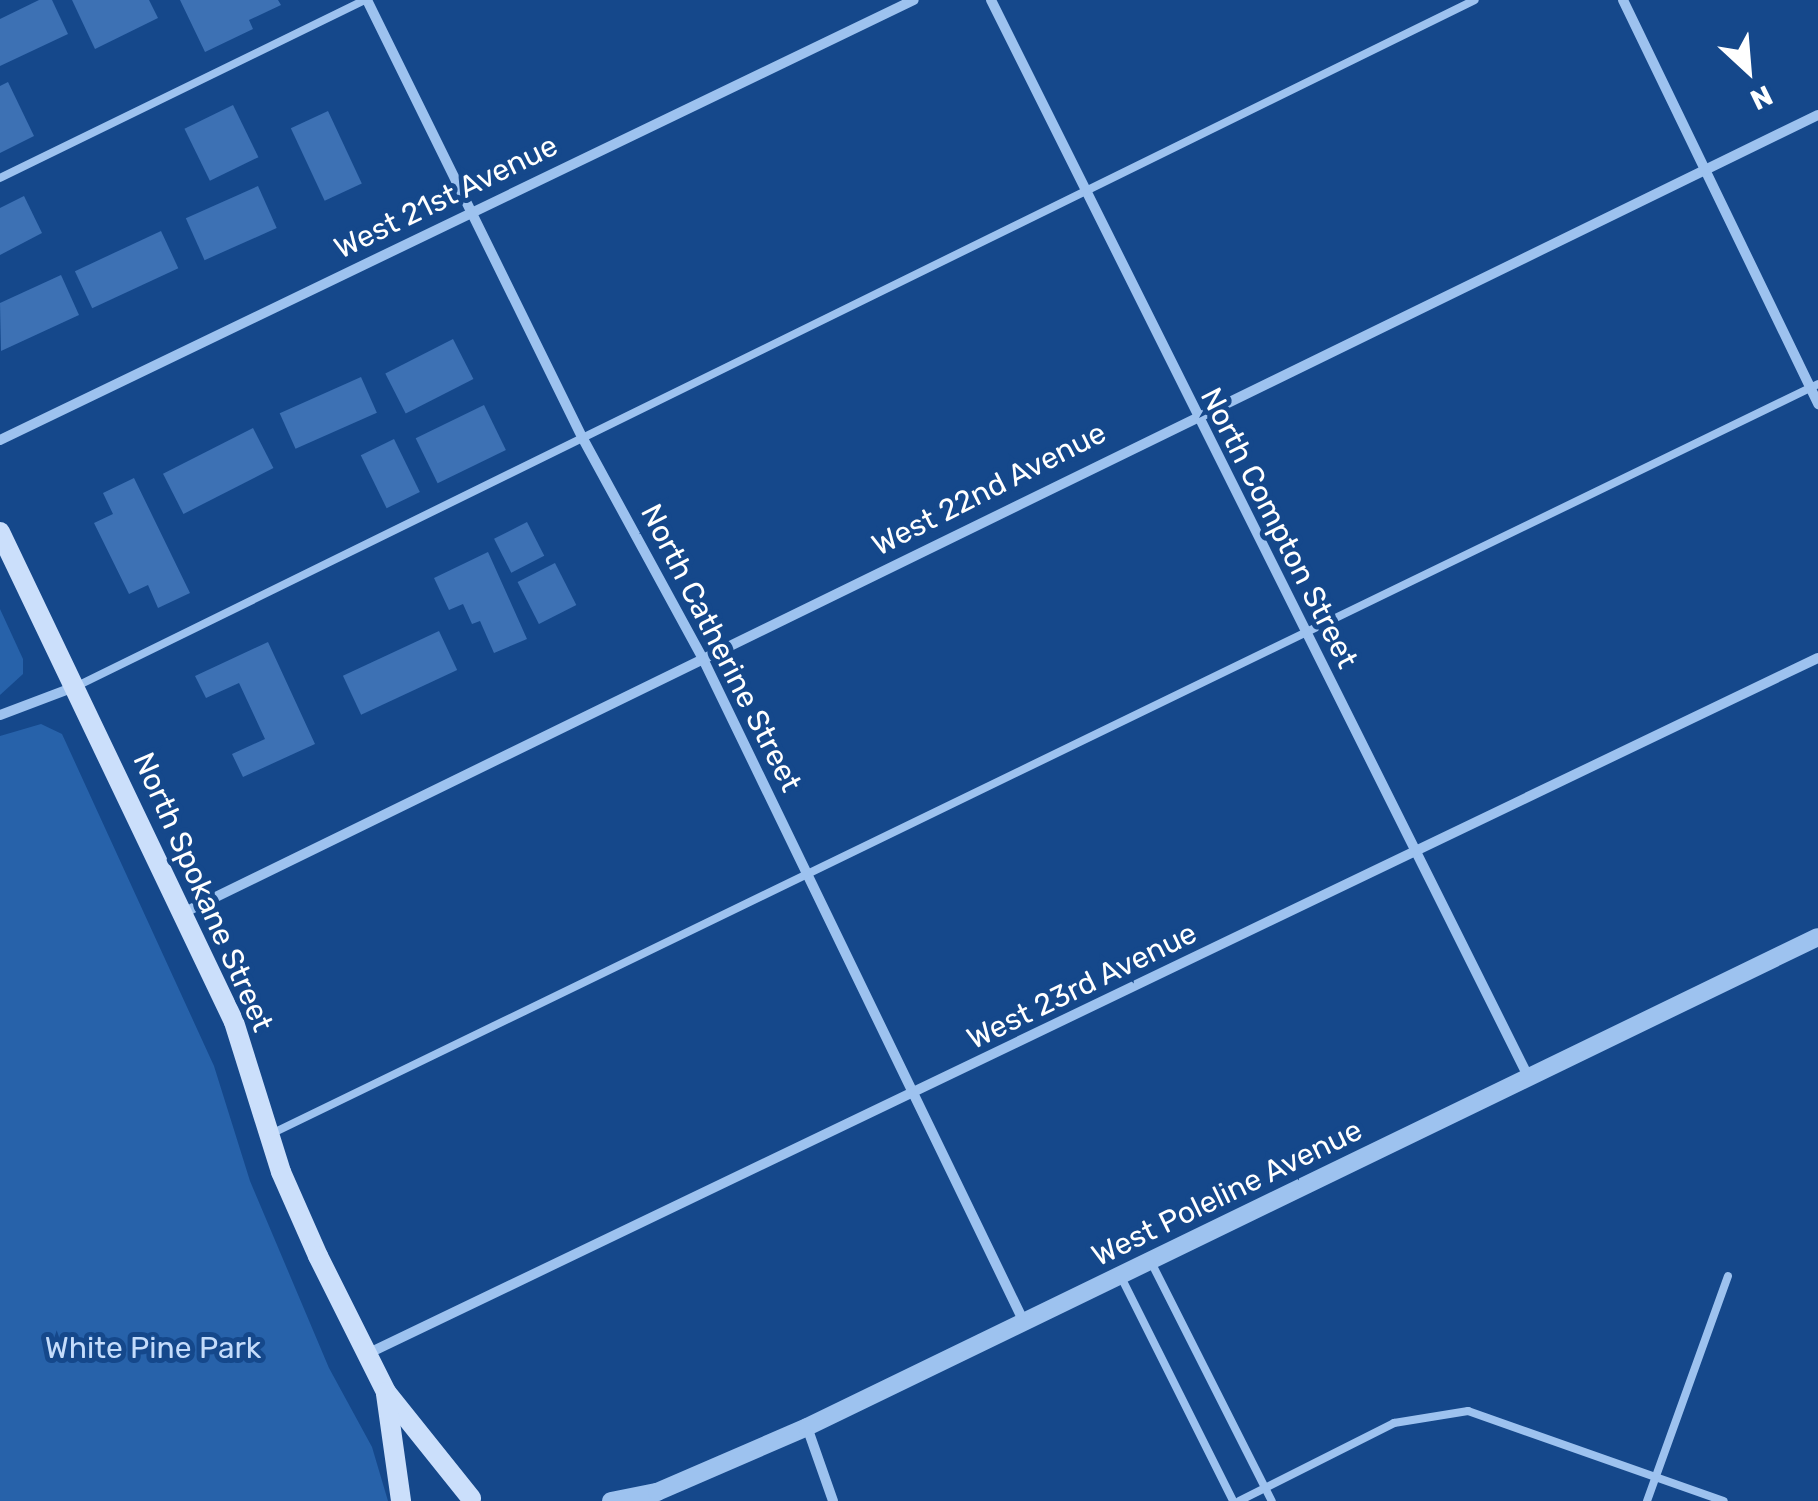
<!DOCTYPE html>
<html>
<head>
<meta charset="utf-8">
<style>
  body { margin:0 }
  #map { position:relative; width:1818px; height:1501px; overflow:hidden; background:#15488b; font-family:Rubik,sans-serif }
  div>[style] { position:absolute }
  .green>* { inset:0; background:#2762aa }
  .building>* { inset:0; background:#3d71b4; transform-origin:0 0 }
  .service>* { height:8px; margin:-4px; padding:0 4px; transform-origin:4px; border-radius:4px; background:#9dc2ef }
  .minor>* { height:10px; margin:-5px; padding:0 5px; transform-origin:5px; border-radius:5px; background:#9dc2ef }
  .tertiary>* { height:18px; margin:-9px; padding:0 9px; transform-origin:9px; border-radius:9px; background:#9dc2ef }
  .secondary>* { height:20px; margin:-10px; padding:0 10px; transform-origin:10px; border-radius:10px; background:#cbdffb }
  span { translate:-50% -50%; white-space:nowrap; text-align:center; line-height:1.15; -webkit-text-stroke:10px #15488b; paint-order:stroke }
  .street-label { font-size:30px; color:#fff }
  .park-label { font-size:30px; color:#c4dcfb }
  .north { position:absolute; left:1698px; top:20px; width:100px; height:100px; -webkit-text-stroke:8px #15488b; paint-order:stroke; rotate:154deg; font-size:28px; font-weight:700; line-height:40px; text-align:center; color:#fff }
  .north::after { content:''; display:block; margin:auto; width:35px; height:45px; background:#fff; clip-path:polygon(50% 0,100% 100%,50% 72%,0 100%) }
</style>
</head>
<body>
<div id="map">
  <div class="green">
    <i style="clip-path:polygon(0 609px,23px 659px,23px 674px,0 695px)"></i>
    <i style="clip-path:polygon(41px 724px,62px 734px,214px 1066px,250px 1181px,329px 1368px,372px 1447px,388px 1501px,0 1501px,0 736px)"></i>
  </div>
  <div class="building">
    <i style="clip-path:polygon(39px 0,52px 0,68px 34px,0 66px,0 19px)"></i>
    <i style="clip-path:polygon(72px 0,149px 0,158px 18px,95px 49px)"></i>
    <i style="clip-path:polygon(180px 0,278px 0,281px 5px,249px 20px,253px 29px,205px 52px)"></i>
    <i style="clip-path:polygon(8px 82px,34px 136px,0 153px,0 86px)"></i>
    <i style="left:233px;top:105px;width:58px;height:54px;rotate:64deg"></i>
    <i style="left:328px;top:111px;width:80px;height:41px;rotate:65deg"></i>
    <i style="left:258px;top:186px;width:46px;height:79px;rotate:66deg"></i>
    <i style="clip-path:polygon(24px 196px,42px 233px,0 255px,0 208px)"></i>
    <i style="left:161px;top:231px;width:41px;height:95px;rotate:65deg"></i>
    <i style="clip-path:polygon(61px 275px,79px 315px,1px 351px,0 303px)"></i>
    <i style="left:453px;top:339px;width:45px;height:76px;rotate:63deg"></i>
    <i style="left:361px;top:377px;width:39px;height:89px;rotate:66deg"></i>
    <i style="left:484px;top:405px;width:50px;height:76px;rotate:64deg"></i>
    <i style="left:253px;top:428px;width:45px;height:101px;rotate:63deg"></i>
    <i style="left:394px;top:439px;width:59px;height:37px;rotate:64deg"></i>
    <i style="clip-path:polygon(134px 478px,190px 593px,158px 608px,148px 585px,129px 594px,94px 523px,113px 514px,103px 493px)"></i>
    <i style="left:527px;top:522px;width:38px;height:37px;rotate:63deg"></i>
    <i style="clip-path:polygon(488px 552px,527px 639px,494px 653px,480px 621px,472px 624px,463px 604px,449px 610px,434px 578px)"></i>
    <i style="left:555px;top:563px;width:47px;height:42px;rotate:63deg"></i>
    <i style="left:439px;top:631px;width:43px;height:106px;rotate:65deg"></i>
    <i style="clip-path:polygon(268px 642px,315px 744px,243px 777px,232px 754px,265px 739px,239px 683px,206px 698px,195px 676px)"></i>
  </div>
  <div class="service">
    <i style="left:0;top:178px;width:406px;rotate:-26deg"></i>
    <i style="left:75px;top:687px;width:1559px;rotate:-26.14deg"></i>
    <i style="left:273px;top:1133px;width:1717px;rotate:-25.86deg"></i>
    <i style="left:1150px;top:1260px;width:270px;rotate:63.2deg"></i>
    <i style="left:1120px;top:1275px;width:253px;rotate:63.4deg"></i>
    <i style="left:1239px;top:1501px;width:174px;rotate:-26.7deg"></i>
    <i style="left:1394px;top:1423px;width:75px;rotate:-9.2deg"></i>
    <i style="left:1468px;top:1411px;width:271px;rotate:19.4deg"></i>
    <i style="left:1647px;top:1501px;width:239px;rotate:-70.2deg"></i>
  </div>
  <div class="minor">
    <i style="left:367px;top:0;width:487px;rotate:63.8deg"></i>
    <i style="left:582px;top:437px;width:255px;rotate:61.4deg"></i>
    <i style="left:704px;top:661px;width:734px;rotate:64.17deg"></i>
    <i style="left:991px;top:0;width:1203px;rotate:63.48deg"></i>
    <i style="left:1623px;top:0;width:449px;rotate:64.2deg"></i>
    <i style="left:0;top:440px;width:1014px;rotate:-25.71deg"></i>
    <i style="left:0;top:715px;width:79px;rotate:-20.7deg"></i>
    <i style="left:185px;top:912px;width:1817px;rotate:-26.02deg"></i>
    <i style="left:367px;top:1354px;width:1609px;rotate:-25.63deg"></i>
    <i style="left:807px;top:1427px;width:78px;rotate:70.6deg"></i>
  </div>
  <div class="tertiary">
    <i style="left:611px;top:1501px;width:47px;rotate:-11.1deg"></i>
    <i style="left:657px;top:1492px;width:163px;rotate:-23.4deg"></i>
    <i style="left:807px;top:1427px;width:1123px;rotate:-25.86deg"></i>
  </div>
  <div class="secondary">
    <i style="left:0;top:532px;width:543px;rotate:64.47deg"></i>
    <i style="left:234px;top:1022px;width:157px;rotate:72.6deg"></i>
    <i style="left:281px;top:1172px;width:92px;rotate:66.2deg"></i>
    <i style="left:318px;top:1256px;width:152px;rotate:63.4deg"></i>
    <i style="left:386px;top:1392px;width:136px;rotate:51.3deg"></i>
    <i style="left:386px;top:1394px;width:108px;rotate:82deg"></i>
  </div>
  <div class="street-label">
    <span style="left:446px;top:197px;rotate:-26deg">West 21st Avenue</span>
    <span style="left:989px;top:489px;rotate:-27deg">West 22nd Avenue</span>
    <span style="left:1279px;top:528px;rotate:63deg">North Compton Street</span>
    <span style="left:721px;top:648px;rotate:63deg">North Catherine Street</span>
    <span style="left:203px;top:892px;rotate:66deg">North Spokane Street</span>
    <span style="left:1082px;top:986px;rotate:-26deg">West 23rd Avenue</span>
    <span style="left:1227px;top:1193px;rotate:-26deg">West Poleline Avenue</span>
  </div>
  <div class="park-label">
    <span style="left:153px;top:1348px">White Pine Park</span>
  </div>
  <div class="north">N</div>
</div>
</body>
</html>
